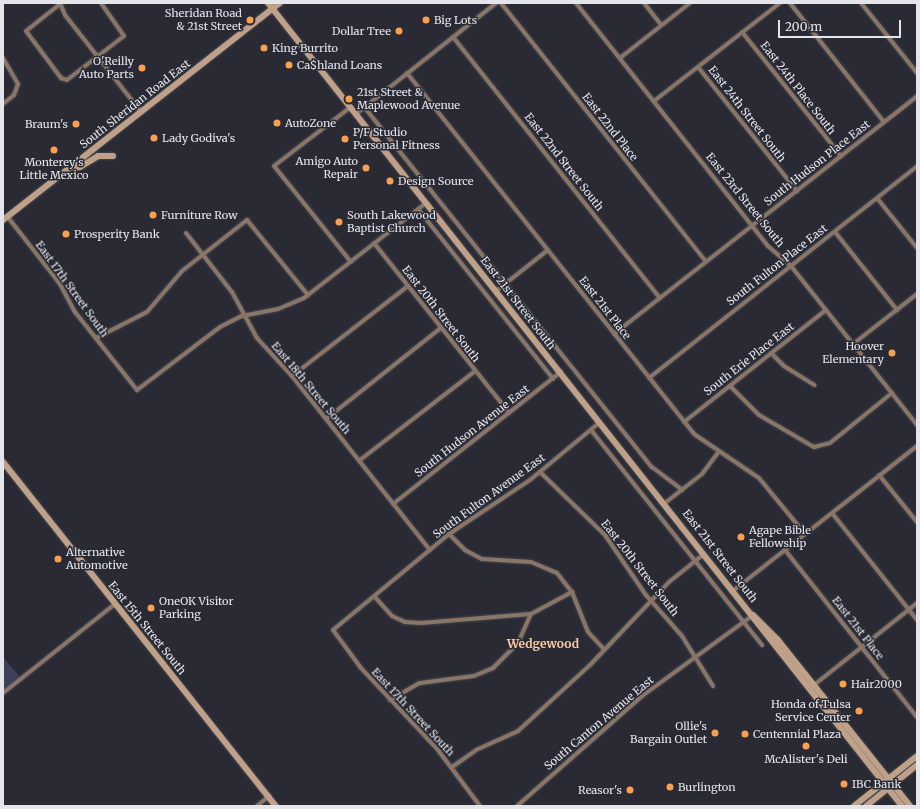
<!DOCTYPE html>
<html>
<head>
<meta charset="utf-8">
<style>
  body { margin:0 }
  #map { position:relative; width:920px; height:809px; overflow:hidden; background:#292a33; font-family:Merriweather,serif }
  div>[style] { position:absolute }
  .green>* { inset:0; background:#3e3f5b }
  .roads { filter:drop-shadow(0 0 1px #474850) drop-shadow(0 0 1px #474850) }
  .minor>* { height:4px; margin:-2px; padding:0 2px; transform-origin:2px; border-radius:2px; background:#897668 }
  .secondary>* { height:6px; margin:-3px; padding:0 3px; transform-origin:3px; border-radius:3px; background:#bfa089 }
  .dots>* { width:11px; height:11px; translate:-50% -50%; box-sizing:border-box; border:2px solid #292a33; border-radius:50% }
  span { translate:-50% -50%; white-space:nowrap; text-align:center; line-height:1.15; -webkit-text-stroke:3px #292a33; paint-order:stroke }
  .poi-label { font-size:11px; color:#e4e5eb }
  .right { translate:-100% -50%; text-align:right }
  .left { translate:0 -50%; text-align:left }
  .street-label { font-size:11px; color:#e4e5eb }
  .neighbourhood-label { font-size:12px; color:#fecaa1; font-weight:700 }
  .frame { position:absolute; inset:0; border:4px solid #e4e5eb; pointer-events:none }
  .scale { position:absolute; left:778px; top:20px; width:123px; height:18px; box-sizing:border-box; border:2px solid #e4e5eb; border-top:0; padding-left:5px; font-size:12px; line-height:14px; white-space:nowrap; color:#e4e5eb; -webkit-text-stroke:3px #292a33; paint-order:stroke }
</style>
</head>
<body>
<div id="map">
  <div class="green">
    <i style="clip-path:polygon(3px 657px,20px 677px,3px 690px)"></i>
  </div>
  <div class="roads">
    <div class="minor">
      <i style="left:60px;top:3px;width:13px;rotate:67deg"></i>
      <i style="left:65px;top:15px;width:123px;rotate:51.9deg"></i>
      <i style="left:501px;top:3px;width:330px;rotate:51.6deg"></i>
      <i style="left:576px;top:3px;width:310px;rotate:51.7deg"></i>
      <i style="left:768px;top:246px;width:30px;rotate:41deg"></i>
      <i style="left:791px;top:266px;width:203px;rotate:51.6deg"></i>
      <i style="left:644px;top:3px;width:28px;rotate:52deg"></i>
      <i style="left:790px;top:3px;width:152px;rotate:51.7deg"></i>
      <i style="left:861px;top:3px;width:90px;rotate:51.3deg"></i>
      <i style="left:60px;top:4px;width:43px;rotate:141.5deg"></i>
      <i style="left:26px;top:31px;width:59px;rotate:53.3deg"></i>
      <i style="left:61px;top:78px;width:6px;rotate:18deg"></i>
      <i style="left:67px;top:80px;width:72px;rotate:-37.7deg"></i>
      <i style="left:124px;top:36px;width:40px;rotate:-124.9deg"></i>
      <i style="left:742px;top:32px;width:159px;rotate:51.4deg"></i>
      <i style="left:453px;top:37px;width:333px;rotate:51.6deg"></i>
      <i style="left:3px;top:58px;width:30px;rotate:60deg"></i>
      <i style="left:18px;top:84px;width:12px;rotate:110deg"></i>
      <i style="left:14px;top:95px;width:14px;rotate:141deg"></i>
      <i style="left:620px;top:58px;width:89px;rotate:-38.2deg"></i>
      <i style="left:698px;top:67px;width:159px;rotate:51.4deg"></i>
      <i style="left:407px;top:73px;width:461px;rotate:51.5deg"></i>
      <i style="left:694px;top:434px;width:78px;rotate:34.1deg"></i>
      <i style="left:759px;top:478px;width:72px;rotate:50.6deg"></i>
      <i style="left:654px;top:101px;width:160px;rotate:-37.9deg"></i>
      <i style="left:365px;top:108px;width:460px;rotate:51.4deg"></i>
      <i style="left:652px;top:467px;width:38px;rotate:37deg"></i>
      <i style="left:356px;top:114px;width:179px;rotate:-38.4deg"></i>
      <i style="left:877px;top:198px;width:64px;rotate:51.3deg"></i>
      <i style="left:418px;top:209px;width:217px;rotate:51.5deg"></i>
      <i style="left:7px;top:216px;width:86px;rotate:52.1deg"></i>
      <i style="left:60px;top:284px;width:32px;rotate:62deg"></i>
      <i style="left:75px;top:312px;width:100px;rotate:51.5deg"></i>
      <i style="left:137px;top:390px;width:104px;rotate:-37.2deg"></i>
      <i style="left:220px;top:327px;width:25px;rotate:-27deg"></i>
      <i style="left:242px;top:316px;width:37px;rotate:-11deg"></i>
      <i style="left:278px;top:309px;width:28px;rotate:-23deg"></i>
      <i style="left:304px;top:298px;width:155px;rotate:-37.9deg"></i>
      <i style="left:835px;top:232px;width:100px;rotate:51.5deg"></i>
      <i style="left:186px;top:233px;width:75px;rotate:52.1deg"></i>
      <i style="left:232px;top:292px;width:52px;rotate:61.5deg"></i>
      <i style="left:257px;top:338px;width:52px;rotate:47.4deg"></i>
      <i style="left:292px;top:376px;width:222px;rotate:51.6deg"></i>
      <i style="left:374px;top:243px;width:217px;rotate:51.5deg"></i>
      <i style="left:351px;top:262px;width:123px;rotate:-128.7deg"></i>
      <i style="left:274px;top:166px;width:97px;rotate:-37.5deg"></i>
      <i style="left:496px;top:291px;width:66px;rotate:-38.3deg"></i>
      <i style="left:614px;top:334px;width:385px;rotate:-38.1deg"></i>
      <i style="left:96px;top:338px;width:57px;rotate:-27deg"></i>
      <i style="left:147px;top:312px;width:54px;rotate:-49.5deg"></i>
      <i style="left:182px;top:271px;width:83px;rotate:-38.1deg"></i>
      <i style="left:247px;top:220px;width:97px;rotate:50.9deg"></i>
      <i style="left:853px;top:344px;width:81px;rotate:-38deg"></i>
      <i style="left:771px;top:353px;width:18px;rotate:45deg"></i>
      <i style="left:784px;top:366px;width:36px;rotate:32deg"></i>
      <i style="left:292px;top:376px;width:147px;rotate:-37.8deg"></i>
      <i style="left:649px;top:378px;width:342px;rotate:-38.3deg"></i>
      <i style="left:730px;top:386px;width:41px;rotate:45deg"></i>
      <i style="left:759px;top:415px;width:64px;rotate:30.2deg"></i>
      <i style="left:814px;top:447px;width:16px;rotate:-14deg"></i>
      <i style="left:830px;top:443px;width:80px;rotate:-38.9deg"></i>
      <i style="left:326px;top:419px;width:147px;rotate:-38.4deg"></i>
      <i style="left:684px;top:422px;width:181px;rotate:-38.3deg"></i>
      <i style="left:591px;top:430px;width:275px;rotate:51.5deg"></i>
      <i style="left:360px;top:460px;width:145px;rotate:-37.7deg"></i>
      <i style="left:540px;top:472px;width:91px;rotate:44.1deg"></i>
      <i style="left:605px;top:535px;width:73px;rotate:55.7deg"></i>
      <i style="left:646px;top:595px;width:55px;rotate:48.7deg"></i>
      <i style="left:682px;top:636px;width:59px;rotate:58.2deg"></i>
      <i style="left:879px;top:475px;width:60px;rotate:51deg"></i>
      <i style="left:665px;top:503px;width:47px;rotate:-38.1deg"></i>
      <i style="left:702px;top:474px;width:26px;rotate:-53deg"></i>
      <i style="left:393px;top:504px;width:214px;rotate:-38.2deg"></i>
      <i style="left:832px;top:513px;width:137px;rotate:51.5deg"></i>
      <i style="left:449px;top:534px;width:23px;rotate:45deg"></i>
      <i style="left:465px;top:550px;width:19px;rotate:28deg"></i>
      <i style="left:482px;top:559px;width:49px;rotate:3.5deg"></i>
      <i style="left:531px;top:562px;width:28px;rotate:23deg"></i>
      <i style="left:557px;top:573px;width:24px;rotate:52deg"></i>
      <i style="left:572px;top:592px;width:43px;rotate:68.2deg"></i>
      <i style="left:588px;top:632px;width:23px;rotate:47deg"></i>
      <i style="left:785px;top:550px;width:213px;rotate:51.7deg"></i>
      <i style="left:734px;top:590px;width:233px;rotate:-38.2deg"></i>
      <i style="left:374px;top:596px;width:27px;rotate:48deg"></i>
      <i style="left:392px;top:616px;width:14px;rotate:25deg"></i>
      <i style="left:405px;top:622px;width:16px;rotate:4deg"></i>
      <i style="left:421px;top:623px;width:110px;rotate:-4.7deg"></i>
      <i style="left:531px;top:614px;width:47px;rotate:-28.2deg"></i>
      <i style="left:814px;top:685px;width:132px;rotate:-38.5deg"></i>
      <i style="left:3px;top:693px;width:143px;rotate:-38.5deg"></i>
      <i style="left:390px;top:700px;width:34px;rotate:-30deg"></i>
      <i style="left:420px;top:683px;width:54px;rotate:-7.4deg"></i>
      <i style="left:474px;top:676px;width:21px;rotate:-23deg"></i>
      <i style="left:493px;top:668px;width:35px;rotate:-45deg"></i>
      <i style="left:518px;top:643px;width:32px;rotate:-66deg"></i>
      <i style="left:452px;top:767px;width:29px;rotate:-35deg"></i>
      <i style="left:476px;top:750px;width:46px;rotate:-24.3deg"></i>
      <i style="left:518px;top:731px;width:99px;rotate:-42.5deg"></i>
      <i style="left:591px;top:664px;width:113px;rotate:-46.4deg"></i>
      <i style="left:669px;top:582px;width:45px;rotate:-38.7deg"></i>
      <i style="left:257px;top:806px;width:16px;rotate:-40deg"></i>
      <i style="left:480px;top:806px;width:70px;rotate:-126.9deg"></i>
      <i style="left:438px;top:750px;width:112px;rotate:-133.2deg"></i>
      <i style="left:361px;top:668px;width:47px;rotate:-126.4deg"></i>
      <i style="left:333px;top:630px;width:151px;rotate:-39.6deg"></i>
      <i style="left:449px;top:534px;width:97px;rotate:-33.7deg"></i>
      <i style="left:530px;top:480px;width:91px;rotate:-39.6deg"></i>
      <i style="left:517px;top:806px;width:167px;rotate:-41.3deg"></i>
      <i style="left:642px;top:696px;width:137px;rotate:-36.1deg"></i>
    </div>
    <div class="secondary">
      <i style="left:268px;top:3px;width:1023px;rotate:51.71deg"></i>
      <i style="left:70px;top:168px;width:10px;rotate:-6deg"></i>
      <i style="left:80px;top:167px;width:21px;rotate:-31deg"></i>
      <i style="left:98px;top:156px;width:15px"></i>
      <i style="left:3px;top:220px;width:352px;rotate:-38.1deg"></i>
      <i style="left:3px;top:462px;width:439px;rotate:51.6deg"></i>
      <i style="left:753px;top:615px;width:35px;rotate:45deg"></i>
      <i style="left:778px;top:640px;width:212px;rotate:51.5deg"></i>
      <i style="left:854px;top:806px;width:80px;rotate:-38.4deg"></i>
      <i style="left:866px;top:806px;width:65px;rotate:-38.8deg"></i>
    </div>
  </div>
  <div class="dots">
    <i style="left:250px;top:20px;background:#fa9f4f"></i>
    <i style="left:426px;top:20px;background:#fa9f4f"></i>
    <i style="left:399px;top:31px;background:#fa9f4f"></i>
    <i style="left:264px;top:48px;background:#fa9f4f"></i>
    <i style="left:289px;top:65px;background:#fa9f4f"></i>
    <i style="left:142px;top:68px;background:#fa9f4f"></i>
    <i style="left:349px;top:99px;background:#fa9f4f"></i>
    <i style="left:277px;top:123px;background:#fa9f4f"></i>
    <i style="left:76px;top:124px;background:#fa9f4f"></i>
    <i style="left:154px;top:138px;background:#fa9f4f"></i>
    <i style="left:345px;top:139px;background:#fa9f4f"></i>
    <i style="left:54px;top:150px;background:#fa9f4f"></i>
    <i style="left:366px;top:168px;background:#fa9f4f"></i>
    <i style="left:390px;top:181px;background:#fa9f4f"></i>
    <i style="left:153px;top:215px;background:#fa9f4f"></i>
    <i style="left:339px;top:222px;background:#fa9f4f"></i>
    <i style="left:66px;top:234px;background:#fa9f4f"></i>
    <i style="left:892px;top:353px;background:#fa9f4f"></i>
    <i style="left:741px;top:537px;background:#fa9f4f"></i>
    <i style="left:58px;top:559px;background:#fa9f4f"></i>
    <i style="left:151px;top:608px;background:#fa9f4f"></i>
    <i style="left:843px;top:684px;background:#fa9f4f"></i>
    <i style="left:859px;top:711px;background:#fa9f4f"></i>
    <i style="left:715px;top:733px;background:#fa9f4f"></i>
    <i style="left:745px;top:734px;background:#fa9f4f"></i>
    <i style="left:806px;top:746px;background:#fa9f4f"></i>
    <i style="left:844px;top:784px;background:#fa9f4f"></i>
    <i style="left:670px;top:787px;background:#fa9f4f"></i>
    <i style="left:630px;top:790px;background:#fa9f4f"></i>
  </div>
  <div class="poi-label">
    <span class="right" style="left:242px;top:20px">Sheridan Road<br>&amp; 21st Street</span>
    <span class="left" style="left:434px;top:20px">Big Lots</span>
    <span class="right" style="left:391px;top:31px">Dollar Tree</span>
    <span class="left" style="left:272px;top:48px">King Burrito</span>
    <span class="right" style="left:134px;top:68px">O'Reilly<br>Auto Parts</span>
    <span class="left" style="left:297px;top:65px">Ca$hland Loans</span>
    <span class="left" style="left:357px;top:99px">21st Street &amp;<br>Maplewood Avenue</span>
    <span class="left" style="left:285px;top:123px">AutoZone</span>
    <span class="right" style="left:68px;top:124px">Braum's</span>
    <span class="left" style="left:353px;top:139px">P/F Studio<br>Personal Fitness</span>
    <span class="left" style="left:162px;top:138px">Lady Godiva's</span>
    <span class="right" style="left:358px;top:168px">Amigo Auto<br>Repair</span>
    <span style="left:54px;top:169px">Monterey's<br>Little Mexico</span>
    <span class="left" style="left:398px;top:181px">Design Source</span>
    <span class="left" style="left:161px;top:215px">Furniture Row</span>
    <span class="left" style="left:347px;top:222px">South Lakewood<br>Baptist Church</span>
    <span class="left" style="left:74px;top:234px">Prosperity Bank</span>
    <span class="right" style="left:884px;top:353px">Hoover<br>Elementary</span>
    <span class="left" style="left:749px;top:537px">Agape Bible<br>Fellowship</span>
    <span class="left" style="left:66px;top:559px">Alternative<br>Automotive</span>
    <span class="left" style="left:159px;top:608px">OneOK Visitor<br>Parking</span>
    <span class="left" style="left:851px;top:684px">Hair2000</span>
    <span class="right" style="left:851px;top:711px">Honda of Tulsa<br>Service Center</span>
    <span class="right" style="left:707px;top:733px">Ollie's<br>Bargain Outlet</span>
    <span class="left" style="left:753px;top:734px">Centennial Plaza</span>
    <span style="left:806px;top:759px">McAlister's Deli</span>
    <span class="left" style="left:852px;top:784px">IBC Bank</span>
    <span class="left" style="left:678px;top:787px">Burlington</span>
    <span class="right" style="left:622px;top:790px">Reasor's</span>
  </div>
  <div class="street-label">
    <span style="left:798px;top:88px;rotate:52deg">East 24th Place South</span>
    <span style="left:135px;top:104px;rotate:-38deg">South Sheridan Road East</span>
    <span style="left:747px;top:114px;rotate:52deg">East 24th Street South</span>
    <span style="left:610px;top:127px;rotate:52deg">East 22nd Place</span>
    <span style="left:564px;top:162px;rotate:52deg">East 22nd Street South</span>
    <span style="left:817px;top:163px;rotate:-38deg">South Hudson Place East</span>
    <span style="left:745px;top:200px;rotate:51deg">East 23rd Street South</span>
    <span style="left:777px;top:265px;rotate:-38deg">South Fulton Place East</span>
    <span style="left:72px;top:289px;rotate:54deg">East 17th Street South</span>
    <span style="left:518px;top:303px;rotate:52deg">East 21st Street South</span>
    <span style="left:605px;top:308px;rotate:52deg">East 21st Place</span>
    <span style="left:441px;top:314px;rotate:52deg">East 20th Street South</span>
    <span style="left:749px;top:359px;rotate:-38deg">South Erie Place East</span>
    <span style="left:311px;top:388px;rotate:50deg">East 18th Street South</span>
    <span style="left:472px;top:431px;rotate:-38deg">South Hudson Avenue East</span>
    <span style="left:489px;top:496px;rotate:-36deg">South Fulton Avenue East</span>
    <span style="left:720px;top:556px;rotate:52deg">East 21st Street South</span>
    <span style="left:640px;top:568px;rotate:52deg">East 20th Street South</span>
    <span style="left:147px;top:628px;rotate:51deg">East 15th Street South</span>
    <span style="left:858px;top:628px;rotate:52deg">East 21st Place</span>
    <span style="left:413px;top:712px;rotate:47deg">East 17th Street South</span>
    <span style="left:599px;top:723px;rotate:-40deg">South Canton Avenue East</span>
  </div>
  <div class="neighbourhood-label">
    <span style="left:543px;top:644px">Wedgewood</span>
  </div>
  <div class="frame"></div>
  <div class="scale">200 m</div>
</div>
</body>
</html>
